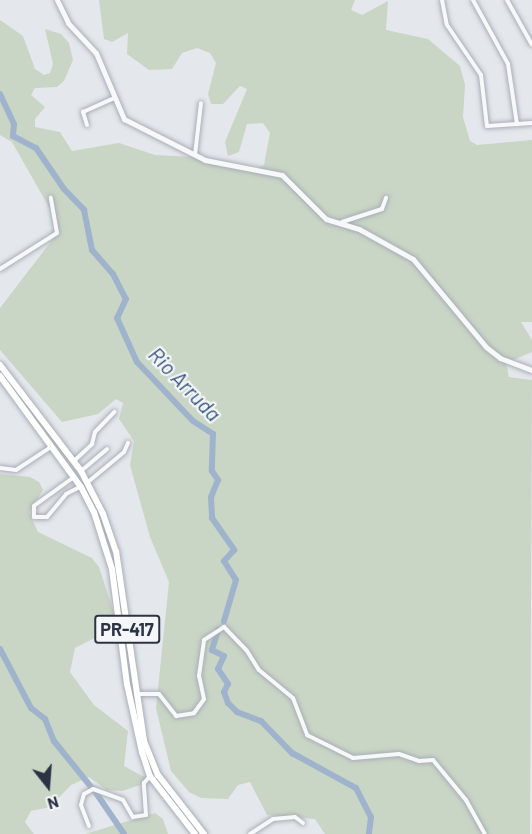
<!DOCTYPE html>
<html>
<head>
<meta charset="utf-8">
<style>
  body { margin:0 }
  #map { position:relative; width:532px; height:834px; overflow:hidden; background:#e4e7ec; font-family:Barlow,sans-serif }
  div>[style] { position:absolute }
  .green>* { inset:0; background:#c9d6c5 }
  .river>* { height:6px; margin:-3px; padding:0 3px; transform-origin:3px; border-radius:3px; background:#9fb4cc }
  .roads { filter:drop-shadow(0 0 2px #a9aeb7) drop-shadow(0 0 2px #a9aeb7) }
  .minor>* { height:4px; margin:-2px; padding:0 2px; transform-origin:2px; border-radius:2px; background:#f7f8fa }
  .tertiary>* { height:5px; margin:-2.5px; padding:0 2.5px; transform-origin:2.5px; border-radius:2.5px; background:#f7f8fa }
  .primary>* { height:6px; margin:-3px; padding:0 3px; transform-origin:3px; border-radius:3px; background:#fff }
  span { translate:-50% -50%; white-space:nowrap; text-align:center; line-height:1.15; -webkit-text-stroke:4.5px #f4f6f9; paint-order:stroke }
  .shield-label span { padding:2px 4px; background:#f4f6f9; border:2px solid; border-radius:4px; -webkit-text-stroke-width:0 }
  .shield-label { font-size:18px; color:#2b3445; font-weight:700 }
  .water-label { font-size:21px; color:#34527a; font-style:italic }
  .north { position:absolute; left:18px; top:756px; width:60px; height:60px; -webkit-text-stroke:4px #f4f6f9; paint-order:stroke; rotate:163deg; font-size:16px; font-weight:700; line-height:24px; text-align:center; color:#2b3445 }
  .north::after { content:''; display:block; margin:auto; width:21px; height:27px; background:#2b3445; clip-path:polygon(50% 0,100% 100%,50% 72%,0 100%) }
</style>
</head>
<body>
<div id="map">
  <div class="green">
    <i style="clip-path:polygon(99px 0,355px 0,351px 10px,362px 15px,388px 1px,386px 30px,428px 39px,460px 66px,465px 85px,463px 117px,470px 141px,477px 145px,532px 140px,532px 322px,521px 322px,532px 340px,532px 352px,506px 363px,509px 377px,532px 380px,530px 834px,325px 834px,315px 819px,267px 815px,250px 782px,238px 785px,228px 799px,201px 798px,189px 792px,171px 771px,156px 708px,169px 582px,150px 537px,130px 465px,134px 441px,119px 419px,123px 403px,116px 399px,98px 414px,62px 422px,0 350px,0 308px,56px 235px,54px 216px,12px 142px,0 135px,0 20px,23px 36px,35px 69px,44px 75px,50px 73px,53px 64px,45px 29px,61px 34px,69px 43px,73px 60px,64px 81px,57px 87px,35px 88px,31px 95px,45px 107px,35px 119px,35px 127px,60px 132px,72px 151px,119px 143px,155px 155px,193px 157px,252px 171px,264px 165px,270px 133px,263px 123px,247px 124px,239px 152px,228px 156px,225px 142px,247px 89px,240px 86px,223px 104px,211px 104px,208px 94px,216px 63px,210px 53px,197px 48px,182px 53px,172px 69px,149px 70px,127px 54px,128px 33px,112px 42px,104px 39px)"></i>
    <i style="clip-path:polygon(0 474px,30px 477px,39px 482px,43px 490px,29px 512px,38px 532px,92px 558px,99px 567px,118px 626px,75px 648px,70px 672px,94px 705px,128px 731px,124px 766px,146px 778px,143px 784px,122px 791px,107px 790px,89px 777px,71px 785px,50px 807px,31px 811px,25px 822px,34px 834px,0 834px)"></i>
    <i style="clip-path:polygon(155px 813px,163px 819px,168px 834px,85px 834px)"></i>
  </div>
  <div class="river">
    <i style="left:0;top:94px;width:33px;rotate:65deg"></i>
    <i style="left:14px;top:124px;width:12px;rotate:95deg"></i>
    <i style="left:13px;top:136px;width:26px;rotate:28deg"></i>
    <i style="left:36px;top:148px;width:50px;rotate:55.7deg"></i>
    <i style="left:64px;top:189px;width:29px;rotate:46deg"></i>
    <i style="left:84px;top:210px;width:41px;rotate:78.7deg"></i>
    <i style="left:92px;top:250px;width:32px;rotate:49deg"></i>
    <i style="left:113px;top:274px;width:28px;rotate:63deg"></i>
    <i style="left:126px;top:299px;width:21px;rotate:115deg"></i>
    <i style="left:117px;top:318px;width:48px;rotate:65.6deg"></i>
    <i style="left:137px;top:362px;width:81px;rotate:46.5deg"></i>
    <i style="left:193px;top:421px;width:24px;rotate:33deg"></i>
    <i style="left:213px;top:434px;width:37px;rotate:92deg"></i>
    <i style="left:212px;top:471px;width:11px;rotate:56deg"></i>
    <i style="left:218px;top:480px;width:18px;rotate:112deg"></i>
    <i style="left:211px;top:497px;width:21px;rotate:87deg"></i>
    <i style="left:212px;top:518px;width:39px;rotate:55deg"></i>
    <i style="left:234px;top:550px;width:15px;rotate:132deg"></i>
    <i style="left:224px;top:561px;width:22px;rotate:58deg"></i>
    <i style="left:236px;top:580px;width:43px;rotate:106.3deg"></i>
    <i style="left:218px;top:630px;width:21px;rotate:107deg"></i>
    <i style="left:212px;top:650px;width:13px;rotate:27deg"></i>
    <i style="left:224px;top:656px;width:14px;rotate:115deg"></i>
    <i style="left:218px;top:669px;width:18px;rotate:56deg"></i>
    <i style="left:228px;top:684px;width:9px;rotate:117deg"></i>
    <i style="left:224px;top:692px;width:12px;rotate:70deg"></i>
    <i style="left:228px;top:703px;width:13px;rotate:45deg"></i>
    <i style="left:237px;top:712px;width:26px;rotate:21deg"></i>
    <i style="left:261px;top:721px;width:45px;rotate:45.9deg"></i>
    <i style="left:292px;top:753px;width:73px;rotate:28.7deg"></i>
    <i style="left:356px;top:788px;width:33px;rotate:63deg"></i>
    <i style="left:371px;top:817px;width:17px;rotate:97deg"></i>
    <i style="left:0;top:649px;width:67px;rotate:62.3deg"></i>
    <i style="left:31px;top:708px;width:18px;rotate:38deg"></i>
    <i style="left:45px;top:719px;width:24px;rotate:68deg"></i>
    <i style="left:54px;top:741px;width:59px;rotate:51.2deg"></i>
    <i style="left:94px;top:790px;width:53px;rotate:55.7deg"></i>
  </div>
  <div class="roads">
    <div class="minor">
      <i style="left:442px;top:0;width:25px;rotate:79deg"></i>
      <i style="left:447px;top:25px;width:60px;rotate:55.8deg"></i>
      <i style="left:481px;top:75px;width:51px;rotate:83.3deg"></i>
      <i style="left:487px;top:126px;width:45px;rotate:-3.8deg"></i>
      <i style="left:473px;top:0;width:73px;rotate:61.3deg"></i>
      <i style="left:508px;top:64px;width:61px;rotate:81.5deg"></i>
      <i style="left:507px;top:0;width:51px;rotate:60.9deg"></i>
      <i style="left:87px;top:125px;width:14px;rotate:-107deg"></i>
      <i style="left:83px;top:112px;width:34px;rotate:-24deg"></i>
      <i style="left:195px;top:155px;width:52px;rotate:-83.4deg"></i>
      <i style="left:342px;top:222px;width:42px;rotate:-18deg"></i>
      <i style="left:382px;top:209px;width:12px;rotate:-70deg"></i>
      <i style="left:0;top:269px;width:67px;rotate:-32.3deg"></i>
      <i style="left:57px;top:233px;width:36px;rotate:-100deg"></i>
      <i style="left:74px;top:461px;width:25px;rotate:-43deg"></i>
      <i style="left:92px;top:444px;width:12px;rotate:-76deg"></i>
      <i style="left:95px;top:432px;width:28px;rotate:-46deg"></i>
      <i style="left:0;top:468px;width:16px;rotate:7deg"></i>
      <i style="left:16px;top:470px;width:42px;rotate:-33.3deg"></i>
      <i style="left:81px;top:471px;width:34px;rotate:-40deg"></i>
      <i style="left:74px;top:477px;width:49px;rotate:144.1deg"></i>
      <i style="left:34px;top:506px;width:11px;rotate:90deg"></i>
      <i style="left:34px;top:517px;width:13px"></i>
      <i style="left:47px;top:517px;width:30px;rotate:-50deg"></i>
      <i style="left:66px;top:494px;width:16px;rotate:-27deg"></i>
      <i style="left:88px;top:482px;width:47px;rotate:-39.8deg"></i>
      <i style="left:124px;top:452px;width:10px;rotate:-66deg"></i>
      <i style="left:136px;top:694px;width:23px"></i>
      <i style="left:159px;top:694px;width:28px;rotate:52deg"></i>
      <i style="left:176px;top:716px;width:18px;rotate:-9deg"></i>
      <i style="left:194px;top:713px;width:17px;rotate:-54deg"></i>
      <i style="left:204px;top:699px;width:24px;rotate:-102deg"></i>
      <i style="left:199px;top:676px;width:36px;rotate:-82deg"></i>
      <i style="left:204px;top:640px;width:24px;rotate:-33deg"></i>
      <i style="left:224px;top:627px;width:33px;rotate:46deg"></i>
      <i style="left:247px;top:651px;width:22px;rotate:58deg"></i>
      <i style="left:259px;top:670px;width:44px;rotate:39.5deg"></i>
      <i style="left:293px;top:698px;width:40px;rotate:69deg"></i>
      <i style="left:307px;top:735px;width:51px;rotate:26.6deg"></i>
      <i style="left:353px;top:758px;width:46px;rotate:-5deg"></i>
      <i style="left:399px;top:754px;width:21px;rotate:19deg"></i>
      <i style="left:419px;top:761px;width:14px;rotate:-4deg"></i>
      <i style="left:433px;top:760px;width:52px;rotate:50.5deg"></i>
      <i style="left:466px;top:800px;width:39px;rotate:61deg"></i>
      <i style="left:89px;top:826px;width:22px;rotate:-111deg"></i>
      <i style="left:81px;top:805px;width:11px;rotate:-75deg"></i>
      <i style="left:84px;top:794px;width:10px;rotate:-29deg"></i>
      <i style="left:93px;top:789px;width:32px;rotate:20deg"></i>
      <i style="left:123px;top:800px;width:20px;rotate:60deg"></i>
      <i style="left:133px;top:817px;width:13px;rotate:-9deg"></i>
      <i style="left:146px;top:815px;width:32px;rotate:-94deg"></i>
      <i style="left:144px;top:783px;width:9px;rotate:-49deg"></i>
      <i style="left:250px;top:834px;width:27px;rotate:-33deg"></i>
      <i style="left:273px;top:819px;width:22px;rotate:-5deg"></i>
      <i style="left:295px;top:817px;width:10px;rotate:37deg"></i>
    </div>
    <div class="tertiary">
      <i style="left:57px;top:0;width:25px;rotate:64deg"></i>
      <i style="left:68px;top:23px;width:41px;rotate:47deg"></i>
      <i style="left:96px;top:53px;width:72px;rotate:67deg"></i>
      <i style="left:124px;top:119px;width:91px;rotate:26.8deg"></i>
      <i style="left:205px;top:160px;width:78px;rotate:11deg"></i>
      <i style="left:282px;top:175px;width:62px;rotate:45deg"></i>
      <i style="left:326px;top:219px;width:34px;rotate:17deg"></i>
      <i style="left:359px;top:229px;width:62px;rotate:29.1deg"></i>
      <i style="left:413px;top:259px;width:114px;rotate:50.3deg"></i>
      <i style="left:486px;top:347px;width:18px;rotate:38deg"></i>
      <i style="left:500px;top:358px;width:34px;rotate:21deg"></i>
    </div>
    <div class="primary">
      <i style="left:0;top:365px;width:133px;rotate:52.6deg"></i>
      <i style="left:81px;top:471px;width:48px;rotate:62.9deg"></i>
      <i style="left:103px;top:514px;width:39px;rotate:71deg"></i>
      <i style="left:116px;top:551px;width:192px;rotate:81.6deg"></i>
      <i style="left:144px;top:741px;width:37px;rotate:68deg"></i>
      <i style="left:158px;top:775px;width:75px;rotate:52.1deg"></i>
      <i style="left:0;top:376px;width:137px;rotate:53.9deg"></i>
      <i style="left:81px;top:487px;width:28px;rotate:63deg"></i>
      <i style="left:94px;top:512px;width:60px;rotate:72.5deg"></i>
      <i style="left:112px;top:569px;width:116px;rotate:82.6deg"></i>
      <i style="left:127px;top:684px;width:70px;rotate:77.6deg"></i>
      <i style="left:142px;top:752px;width:25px;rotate:72deg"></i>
      <i style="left:150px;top:776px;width:73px;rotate:52.2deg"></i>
    </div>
  </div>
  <div class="shield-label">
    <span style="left:127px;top:629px">PR-417</span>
  </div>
  <div class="water-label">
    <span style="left:185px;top:384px;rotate:46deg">Rio Arruda</span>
  </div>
  <div class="north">N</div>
</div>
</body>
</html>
